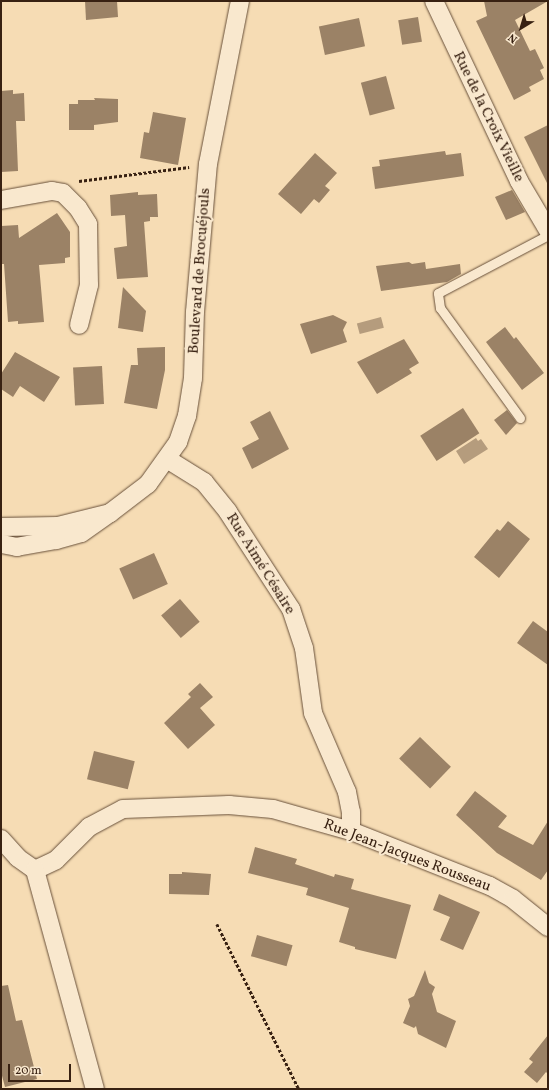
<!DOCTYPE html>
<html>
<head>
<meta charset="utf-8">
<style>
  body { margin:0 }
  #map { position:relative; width:549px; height:1090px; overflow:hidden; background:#f6dcb4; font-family:Vollkorn,serif }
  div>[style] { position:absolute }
  .water>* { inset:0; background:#b59c7d; transform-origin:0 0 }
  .building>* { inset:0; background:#9b8266; transform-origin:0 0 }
  .path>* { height:2.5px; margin-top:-1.25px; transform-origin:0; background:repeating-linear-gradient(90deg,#382112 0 3px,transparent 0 5px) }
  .roads { filter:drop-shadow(0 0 1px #68503a) drop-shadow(0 0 1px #68503a) }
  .service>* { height:9px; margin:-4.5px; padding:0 4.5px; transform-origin:4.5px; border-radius:4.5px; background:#f9e8ce }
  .minor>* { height:18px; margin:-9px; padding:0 9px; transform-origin:9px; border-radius:9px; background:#f9e8ce }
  span { translate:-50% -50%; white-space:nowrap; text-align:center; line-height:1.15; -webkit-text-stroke:4px #f9e8ce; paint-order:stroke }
  .street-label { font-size:15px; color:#382112 }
  .frame { position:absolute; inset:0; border:2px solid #382112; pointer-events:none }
  .north { position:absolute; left:501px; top:8px; width:40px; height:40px; -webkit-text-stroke:3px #f9e8ce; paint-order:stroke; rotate:218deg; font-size:11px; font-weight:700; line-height:16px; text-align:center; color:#382112 }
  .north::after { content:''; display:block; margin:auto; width:14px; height:18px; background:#382112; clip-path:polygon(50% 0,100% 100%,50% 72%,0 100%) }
  .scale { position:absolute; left:8px; top:1064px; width:63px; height:18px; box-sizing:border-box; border:2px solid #382112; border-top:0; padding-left:5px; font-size:12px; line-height:14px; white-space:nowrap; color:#382112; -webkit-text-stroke:3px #f9e8ce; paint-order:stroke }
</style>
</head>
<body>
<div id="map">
  <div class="water">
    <i style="left:381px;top:317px;width:11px;height:25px;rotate:75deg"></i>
    <i style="clip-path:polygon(476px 438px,478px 441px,481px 439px,488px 449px,464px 464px,456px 451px)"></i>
  </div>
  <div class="building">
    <i style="clip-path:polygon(85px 1px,117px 1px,118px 17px,86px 20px)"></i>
    <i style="clip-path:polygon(484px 1px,548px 1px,515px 20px,530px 51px,535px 49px,544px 68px,540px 70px,544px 79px,529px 87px,531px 91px,514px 100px,476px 21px,487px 16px)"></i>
    <i style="left:418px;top:17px;width:25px;height:20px;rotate:81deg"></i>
    <i style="left:359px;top:18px;width:29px;height:41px;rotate:78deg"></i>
    <i style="left:386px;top:76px;width:34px;height:26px;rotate:75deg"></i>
    <i style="clip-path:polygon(13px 90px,13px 94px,24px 93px,25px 121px,16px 121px,18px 171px,1px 172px,1px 91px)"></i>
    <i style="clip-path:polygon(94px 98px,118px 99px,118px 122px,94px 125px,94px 130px,69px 130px,69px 104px,78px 104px,78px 100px,95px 100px)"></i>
    <i style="clip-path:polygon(153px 112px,186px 118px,178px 165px,140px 158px,144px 132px,149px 133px)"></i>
    <i style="clip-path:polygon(548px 125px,548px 185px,524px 137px)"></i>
    <i style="clip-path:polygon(445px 151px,446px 155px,461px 153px,464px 176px,375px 189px,372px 167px,380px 166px,379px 160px)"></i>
    <i style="clip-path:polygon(315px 153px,337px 173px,325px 186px,330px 190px,319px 203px,314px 199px,301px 214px,278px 194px)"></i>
    <i style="clip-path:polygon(512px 190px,525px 212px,506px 220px,495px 197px)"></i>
    <i style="clip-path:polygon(138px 192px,138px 195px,157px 194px,158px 217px,150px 217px,150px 221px,144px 222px,148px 277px,117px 279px,114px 248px,127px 246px,125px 215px,111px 216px,110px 195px)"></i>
    <i style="clip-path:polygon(57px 213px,70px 232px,70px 257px,65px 258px,65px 263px,39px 265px,44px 322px,18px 324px,18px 321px,8px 322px,4px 264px,1px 264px,1px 226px,18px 225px,19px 238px)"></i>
    <i style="clip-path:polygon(409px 262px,412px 264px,425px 262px,426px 269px,460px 264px,461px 274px,447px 282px,381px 291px,376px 266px)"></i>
    <i style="clip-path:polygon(123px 287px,146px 311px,143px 332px,118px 328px)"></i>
    <i style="clip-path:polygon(333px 315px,347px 322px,343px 330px,347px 342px,311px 354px,300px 324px)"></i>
    <i style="clip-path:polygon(505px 327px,514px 339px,516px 337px,544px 373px,522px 390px,486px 342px)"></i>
    <i style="clip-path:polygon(404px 339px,419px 363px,409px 369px,412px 373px,377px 394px,357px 362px)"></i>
    <i style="clip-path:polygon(165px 347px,165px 370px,157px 409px,124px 403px,131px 365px,138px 365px,137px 348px)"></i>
    <i style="clip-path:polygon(15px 352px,60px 377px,44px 402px,20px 386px,13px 397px,1px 389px,1px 374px)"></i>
    <i style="left:102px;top:366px;width:38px;height:29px;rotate:87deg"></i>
    <i style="left:463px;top:408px;width:30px;height:51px;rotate:57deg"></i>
    <i style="clip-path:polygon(507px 410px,517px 423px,506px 435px,494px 420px)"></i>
    <i style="clip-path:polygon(270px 411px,289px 449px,252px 469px,242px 448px,259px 439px,250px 422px)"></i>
    <i style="clip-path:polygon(508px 521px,530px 539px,499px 578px,474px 557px,497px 529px,500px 531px)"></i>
    <i style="left:154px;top:553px;width:34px;height:38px;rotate:66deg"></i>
    <i style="left:180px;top:599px;width:30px;height:25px;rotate:49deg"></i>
    <i style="clip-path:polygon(533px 621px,548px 632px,548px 665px,517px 643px)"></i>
    <i style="clip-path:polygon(200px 683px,213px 697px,200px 708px,215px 725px,188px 749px,164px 723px,191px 697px,188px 694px)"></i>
    <i style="left:420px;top:737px;width:43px;height:30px;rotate:44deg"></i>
    <i style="left:94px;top:751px;width:42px;height:29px;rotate:14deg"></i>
    <i style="clip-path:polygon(475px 791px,507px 816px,498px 827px,533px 845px,548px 821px,548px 870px,541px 880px,497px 853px,456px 815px)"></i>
    <i style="clip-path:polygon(255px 847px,297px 859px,295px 864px,334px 877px,335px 874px,354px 879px,351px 889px,411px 905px,396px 959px,355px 949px,355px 947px,339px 942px,349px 908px,306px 895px,308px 888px,248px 873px)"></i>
    <i style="clip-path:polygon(182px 872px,211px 874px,209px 895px,169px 894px,169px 874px,182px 874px)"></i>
    <i style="clip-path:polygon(439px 894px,480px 912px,463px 950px,440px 940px,450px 917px,433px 910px)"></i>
    <i style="left:257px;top:935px;width:37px;height:22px;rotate:16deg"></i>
    <i style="clip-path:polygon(425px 970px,429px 983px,435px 987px,432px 994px,437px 1012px,456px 1021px,446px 1048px,418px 1034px,416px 1026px,414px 1028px,403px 1023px,410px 1006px,408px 999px,414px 996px)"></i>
    <i style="clip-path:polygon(8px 985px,16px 1021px,22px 1020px,37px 1079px,5px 1087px,1px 1072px,1px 986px)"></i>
    <i style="clip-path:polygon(548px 1035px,548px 1074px,546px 1072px,537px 1083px,524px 1072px,533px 1062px,529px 1059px)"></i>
  </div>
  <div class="path">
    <i style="left:79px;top:181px;width:111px;rotate:-7.3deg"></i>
    <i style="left:217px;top:924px;width:184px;rotate:63.6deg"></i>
  </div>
  <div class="roads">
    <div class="service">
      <i style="left:520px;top:418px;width:136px;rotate:-126deg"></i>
      <i style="left:440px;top:308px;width:15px;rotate:-98deg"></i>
      <i style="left:438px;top:293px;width:124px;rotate:-27.8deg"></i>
    </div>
    <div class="minor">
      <i style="left:434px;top:1px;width:199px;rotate:64.7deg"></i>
      <i style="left:519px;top:181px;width:57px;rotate:59.4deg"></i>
      <i style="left:1px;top:200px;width:52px;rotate:-10deg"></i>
      <i style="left:52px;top:191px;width:11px;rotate:10deg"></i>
      <i style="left:63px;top:193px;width:21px;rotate:45deg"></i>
      <i style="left:78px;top:208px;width:19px;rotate:58deg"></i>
      <i style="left:88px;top:224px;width:61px;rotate:89.1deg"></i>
      <i style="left:89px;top:285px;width:41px;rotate:104deg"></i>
      <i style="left:167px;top:459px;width:44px;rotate:31.9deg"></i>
      <i style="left:204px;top:482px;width:38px;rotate:51deg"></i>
      <i style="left:228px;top:512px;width:116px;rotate:57deg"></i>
      <i style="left:291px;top:609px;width:41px;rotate:71.6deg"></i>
      <i style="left:304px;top:648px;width:66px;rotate:82.1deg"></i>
      <i style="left:313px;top:713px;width:86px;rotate:66.7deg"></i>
      <i style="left:347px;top:792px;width:20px;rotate:79deg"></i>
      <i style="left:351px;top:812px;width:19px;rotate:90deg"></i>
      <i style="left:110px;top:513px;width:48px;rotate:-37.3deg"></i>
      <i style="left:148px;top:484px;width:52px;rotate:-54.5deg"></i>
      <i style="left:178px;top:442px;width:28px;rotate:-71deg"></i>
      <i style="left:187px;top:416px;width:38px;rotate:-81deg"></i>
      <i style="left:193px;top:378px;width:66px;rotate:-88.3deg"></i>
      <i style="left:195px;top:312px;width:149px;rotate:-85deg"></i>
      <i style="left:208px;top:164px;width:166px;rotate:-78.9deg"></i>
      <i style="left:1px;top:527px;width:57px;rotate:-1deg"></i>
      <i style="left:58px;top:526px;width:54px;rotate:-14deg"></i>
      <i style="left:110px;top:513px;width:35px;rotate:145deg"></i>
      <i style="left:81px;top:533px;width:26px;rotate:164deg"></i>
      <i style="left:56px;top:540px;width:40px;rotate:170deg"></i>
      <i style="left:17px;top:547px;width:16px;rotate:-169deg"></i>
      <i style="left:1px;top:839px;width:25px;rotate:48deg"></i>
      <i style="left:18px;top:858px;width:21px;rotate:35deg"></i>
      <i style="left:35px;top:870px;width:23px;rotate:-25deg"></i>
      <i style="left:56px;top:860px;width:47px;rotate:-45deg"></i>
      <i style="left:89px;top:827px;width:38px;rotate:-28deg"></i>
      <i style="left:123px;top:809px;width:106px;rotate:-2.2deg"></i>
      <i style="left:229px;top:805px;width:44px;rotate:5.2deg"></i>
      <i style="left:273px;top:809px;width:81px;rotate:15.8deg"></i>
      <i style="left:351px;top:831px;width:149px;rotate:21.6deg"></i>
      <i style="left:490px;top:886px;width:26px;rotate:29deg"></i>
      <i style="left:513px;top:899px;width:45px;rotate:38.7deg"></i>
      <i style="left:35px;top:870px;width:227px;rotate:74.7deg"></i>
    </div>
  </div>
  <div class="street-label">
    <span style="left:488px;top:117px;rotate:64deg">Rue de la Croix Vieille</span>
    <span style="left:200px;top:271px;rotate:-86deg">Boulevard de Brocuéjouls</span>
    <span style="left:260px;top:564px;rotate:58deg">Rue Aimé Césaire</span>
    <span style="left:407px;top:856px;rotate:21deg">Rue Jean-Jacques Rousseau</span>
  </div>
  <div class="frame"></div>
  <div class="north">N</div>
  <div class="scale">20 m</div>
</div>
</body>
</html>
